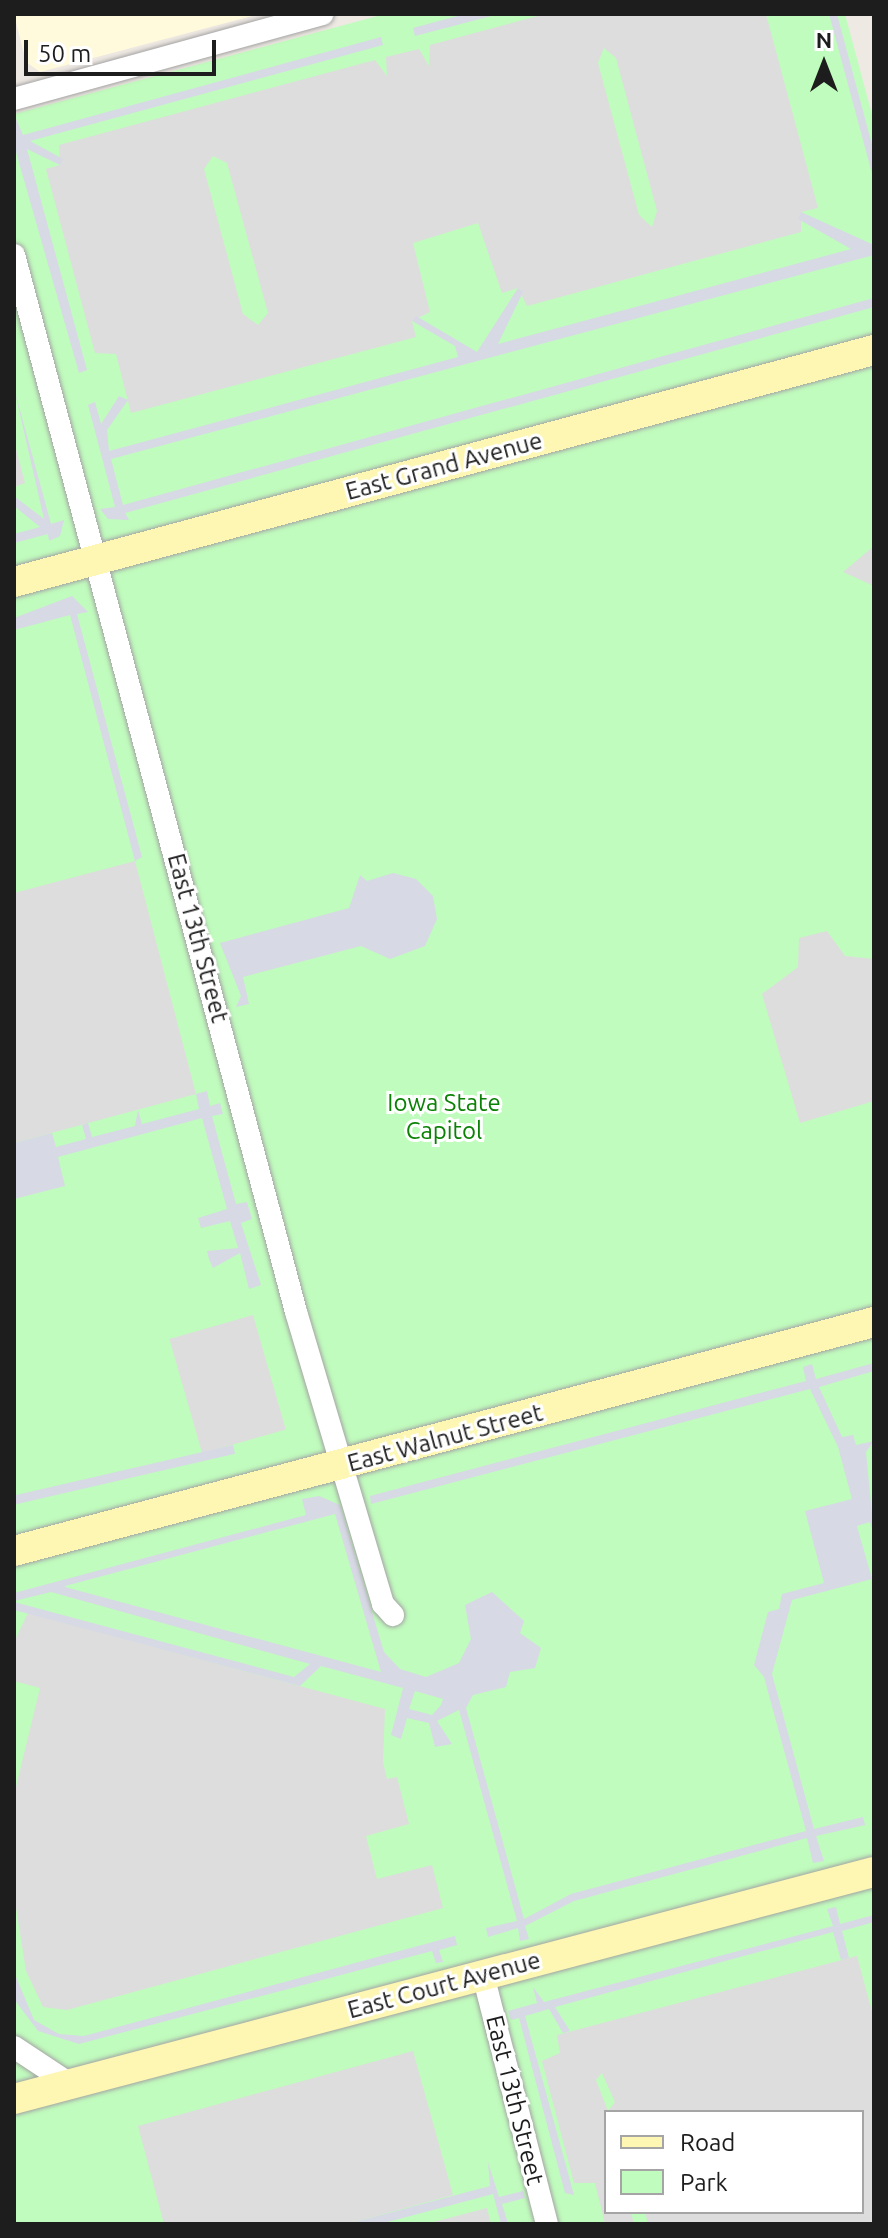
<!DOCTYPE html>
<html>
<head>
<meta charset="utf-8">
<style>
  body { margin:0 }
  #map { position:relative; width:888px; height:2238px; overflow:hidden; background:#efe9e3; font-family:Ubuntu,sans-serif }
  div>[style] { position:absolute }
  .education>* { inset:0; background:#fffadc }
  .park>* { inset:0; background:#c0fcbd }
  .parking>* { inset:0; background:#ddd; transform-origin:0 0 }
  .plaza>* { inset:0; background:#d7d9e5; transform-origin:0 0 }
  .roads { filter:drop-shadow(0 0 2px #a4a4a4) drop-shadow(0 0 2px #a4a4a4) }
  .street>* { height:22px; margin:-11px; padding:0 11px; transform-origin:11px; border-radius:11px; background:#fff }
  .secondary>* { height:30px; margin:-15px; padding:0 15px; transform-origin:15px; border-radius:15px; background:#fdf7b3 }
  span { translate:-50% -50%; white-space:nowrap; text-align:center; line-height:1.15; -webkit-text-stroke:6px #fff; paint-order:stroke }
  .street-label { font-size:24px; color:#1d1d1d }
  .park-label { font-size:24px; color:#0b8205 }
  .frame { position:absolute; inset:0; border:16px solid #1d1d1d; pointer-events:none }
  .legend { position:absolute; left:604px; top:2110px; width:260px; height:104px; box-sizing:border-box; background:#fff; border:2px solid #a5a5a5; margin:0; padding:10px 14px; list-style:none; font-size:24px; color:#1d1d1d }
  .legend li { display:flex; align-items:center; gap:16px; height:40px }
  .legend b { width:40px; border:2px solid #a5a5a5 }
  .north { position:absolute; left:784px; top:24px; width:80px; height:80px; -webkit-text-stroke:6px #fff; paint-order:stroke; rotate:0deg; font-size:22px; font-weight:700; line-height:32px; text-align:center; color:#1d1d1d }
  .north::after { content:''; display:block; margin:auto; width:28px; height:36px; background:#1d1d1d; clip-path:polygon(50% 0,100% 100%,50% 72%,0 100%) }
  .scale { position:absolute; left:24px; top:40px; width:192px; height:36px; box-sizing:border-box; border:4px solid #1d1d1d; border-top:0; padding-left:10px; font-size:24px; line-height:28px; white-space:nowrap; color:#1d1d1d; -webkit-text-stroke:6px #fff; paint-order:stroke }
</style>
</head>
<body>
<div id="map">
  <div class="education">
    <i style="clip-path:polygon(14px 14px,260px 14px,40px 72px,26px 62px)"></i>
  </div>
  <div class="park">
    <i style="clip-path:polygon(evenodd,385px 14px,845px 14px,874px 122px,874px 2224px,14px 2224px,14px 114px,385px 14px,606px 2112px,862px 2112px,862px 2212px,606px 2212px,606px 2112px)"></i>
  </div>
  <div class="parking">
    <i style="clip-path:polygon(evenodd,545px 14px,766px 14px,818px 208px,801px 212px,801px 232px,527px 306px,518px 288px,502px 293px,478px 223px,413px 243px,430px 312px,412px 321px,416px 337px,131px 413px,116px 354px,95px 353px,46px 169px,60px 165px,59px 145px,375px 60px,387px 76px,386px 57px,419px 49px,429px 66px,430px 45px,545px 14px,604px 48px,616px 58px,657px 211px,652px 227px,639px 215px,598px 63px,604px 48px,545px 14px,213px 156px,227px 163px,268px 313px,258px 325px,243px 314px,204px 169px,213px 156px)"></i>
    <i style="clip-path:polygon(14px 441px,25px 483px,14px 487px)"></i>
    <i style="clip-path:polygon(874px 546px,874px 586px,843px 572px)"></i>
    <i style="clip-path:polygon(135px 861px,196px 1094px,14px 1143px,14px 893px)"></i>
    <i style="clip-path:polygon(827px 931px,845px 956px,874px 959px,874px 1101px,800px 1123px,762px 994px,798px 967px,799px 938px)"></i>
    <i style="left:253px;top:1315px;width:119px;height:87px;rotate:74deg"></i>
    <i style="clip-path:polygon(28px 1613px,385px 1709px,383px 1762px,387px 1779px,397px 1777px,409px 1824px,366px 1836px,377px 1879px,432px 1865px,443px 1908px,67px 2010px,43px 2007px,26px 1971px,14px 1895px,14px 1795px,40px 1688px,14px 1681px,14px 1642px)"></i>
    <i style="clip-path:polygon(evenodd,857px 1956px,874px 2019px,874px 2224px,648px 2224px,645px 2212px,862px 2212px,862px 2112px,606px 2112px,606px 2212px,631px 2212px,634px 2224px,605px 2224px,595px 2183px,574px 2183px,542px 2061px,560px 2053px,557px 2035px,857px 1956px,602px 2073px,615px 2102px,608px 2111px,596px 2080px,602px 2073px)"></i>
    <i style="clip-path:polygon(413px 2051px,453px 2195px,347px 2224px,164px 2224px,138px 2126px)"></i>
    <i style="clip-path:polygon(487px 2208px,491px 2224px,426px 2224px)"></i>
  </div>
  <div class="plaza">
    <i style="clip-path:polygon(465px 14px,499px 14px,415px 36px,413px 28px)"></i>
    <i style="clip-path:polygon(829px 14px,837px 14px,874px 152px,874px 181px)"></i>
    <i style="clip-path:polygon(381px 37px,383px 45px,30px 141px,63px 159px,60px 165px,27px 149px,87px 370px,79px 373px,14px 145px,14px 114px,23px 135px)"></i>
    <i style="clip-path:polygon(801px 212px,874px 245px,874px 255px,111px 459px,123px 505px,874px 298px,874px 307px,125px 513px,129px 520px,108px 519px,100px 509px,115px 507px,88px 405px,95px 402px,101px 424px,119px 396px,128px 400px,107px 430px,109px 451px,458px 357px,455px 346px,412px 321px,416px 316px,477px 352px,518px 288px,523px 292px,498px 344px,851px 249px,798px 219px)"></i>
    <i style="clip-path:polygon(14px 388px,51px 524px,64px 520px,60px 536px,49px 541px,48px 534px,14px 543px,14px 534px,40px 527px,14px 506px,14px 496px,44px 519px)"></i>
    <i style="clip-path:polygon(72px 596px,88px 612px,77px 614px,142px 857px,135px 861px,70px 615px,14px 630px,14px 618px)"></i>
    <i style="clip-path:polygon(393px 873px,416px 879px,433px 896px,437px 919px,425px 946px,390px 959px,361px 946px,243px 977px,249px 1004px,236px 1007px,241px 996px,220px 943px,349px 908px,360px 875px,367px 881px)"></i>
    <i style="clip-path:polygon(207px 1091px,210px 1106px,220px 1103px,223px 1114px,212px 1116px,236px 1204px,247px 1202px,252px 1219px,241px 1223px,261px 1285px,249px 1289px,240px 1253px,213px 1268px,209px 1259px,207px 1251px,238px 1248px,230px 1221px,201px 1228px,198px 1218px,227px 1209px,202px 1118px,58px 1157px,65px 1186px,14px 1199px,14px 1143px,52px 1133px,56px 1147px,86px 1139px,82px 1125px,88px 1123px,92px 1137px,135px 1126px,138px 1110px,142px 1124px,199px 1109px,196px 1094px)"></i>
    <i style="clip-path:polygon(evenodd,874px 1363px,874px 1371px,819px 1387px,842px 1437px,853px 1435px,856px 1445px,874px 1441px,866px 1452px,874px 1535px,870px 1522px,857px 1526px,872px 1579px,792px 1600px,772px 1674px,814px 1829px,863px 1817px,865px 1825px,816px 1836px,824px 1861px,813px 1863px,807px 1838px,574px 1901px,525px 1926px,529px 1939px,520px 1941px,518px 1928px,488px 1937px,486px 1928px,517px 1921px,459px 1710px,437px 1721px,452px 1744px,435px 1747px,429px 1723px,407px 1718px,401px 1739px,391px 1735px,403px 1688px,321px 1666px,300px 1686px,14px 1610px,14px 1602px,294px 1677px,310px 1664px,51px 1592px,14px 1601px,14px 1593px,306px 1515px,302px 1499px,319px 1496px,340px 1505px,384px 1652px,400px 1669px,426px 1677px,459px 1663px,471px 1639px,465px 1605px,492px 1592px,524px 1621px,520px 1633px,541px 1648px,535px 1668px,510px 1672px,506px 1687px,473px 1695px,466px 1708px,524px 1919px,571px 1894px,806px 1831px,764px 1677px,754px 1665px,768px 1612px,779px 1609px,782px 1594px,824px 1583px,805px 1511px,852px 1499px,838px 1447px,810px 1389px,371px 1504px,370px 1496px,806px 1381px,803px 1367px,812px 1364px,816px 1379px,874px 1363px,335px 1514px,381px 1672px,65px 1587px,65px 1586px,335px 1514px,874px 1363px,415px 1691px,443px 1699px,441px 1705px,432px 1715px,409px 1709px,415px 1691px)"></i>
    <i style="left:233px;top:1445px;width:9px;height:227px;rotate:77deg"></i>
    <i style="clip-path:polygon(836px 1907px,840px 1924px,874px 1915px,874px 1922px,842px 1931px,849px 1958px,841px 1960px,833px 1932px,555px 2007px,570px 2031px,563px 2033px,549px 2009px,525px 2016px,574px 2195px,565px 2193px,519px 2018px,511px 2020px,508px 2011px,537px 2003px,533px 1987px,544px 2002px,833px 1926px,827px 1909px)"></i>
    <i style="clip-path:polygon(455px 1936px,457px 1945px,439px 1950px,443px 1962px,436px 1963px,432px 1951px,79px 2044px,38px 2031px,14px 1999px,14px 1972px,34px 2020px,59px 2034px,84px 2036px)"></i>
    <i style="clip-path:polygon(488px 2162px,499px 2197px,523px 2191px,525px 2198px,502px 2204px,508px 2223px,501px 2224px,493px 2194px,380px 2224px,347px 2224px,490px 2186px)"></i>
  </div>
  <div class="roads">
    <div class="street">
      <i style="left:14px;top:99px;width:320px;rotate:-15.4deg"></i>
      <i style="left:14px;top:255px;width:1094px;rotate:75.06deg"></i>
      <i style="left:296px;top:1312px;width:305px;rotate:73.4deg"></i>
      <i style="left:383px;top:1604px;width:15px;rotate:48deg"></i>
      <i style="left:483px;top:1975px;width:257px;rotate:75.6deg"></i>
      <i style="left:14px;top:2047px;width:67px;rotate:33.5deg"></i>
    </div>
    <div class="secondary">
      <i style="left:14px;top:582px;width:891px;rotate:-15.1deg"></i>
      <i style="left:14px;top:1551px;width:890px;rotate:-14.91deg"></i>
      <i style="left:14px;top:2099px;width:889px;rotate:-14.79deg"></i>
    </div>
  </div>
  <div class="street-label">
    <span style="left:444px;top:466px;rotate:-15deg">East Grand Avenue</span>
    <span style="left:198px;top:938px;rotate:75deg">East 13th Street</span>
    <span style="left:445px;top:1438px;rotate:-15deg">East Walnut Street</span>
    <span style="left:444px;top:1985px;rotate:-15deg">East Court Avenue</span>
    <span style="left:515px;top:2100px;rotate:76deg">East 13th Street</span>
  </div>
  <div class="park-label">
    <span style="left:444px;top:1117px">Iowa State<br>Capitol</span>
  </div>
  <div class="frame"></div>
  <ul class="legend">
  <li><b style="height:10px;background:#fdf7b3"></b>Road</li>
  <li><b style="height:22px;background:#c0fcbd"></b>Park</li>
  </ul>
  <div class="north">N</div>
  <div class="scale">50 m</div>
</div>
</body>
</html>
